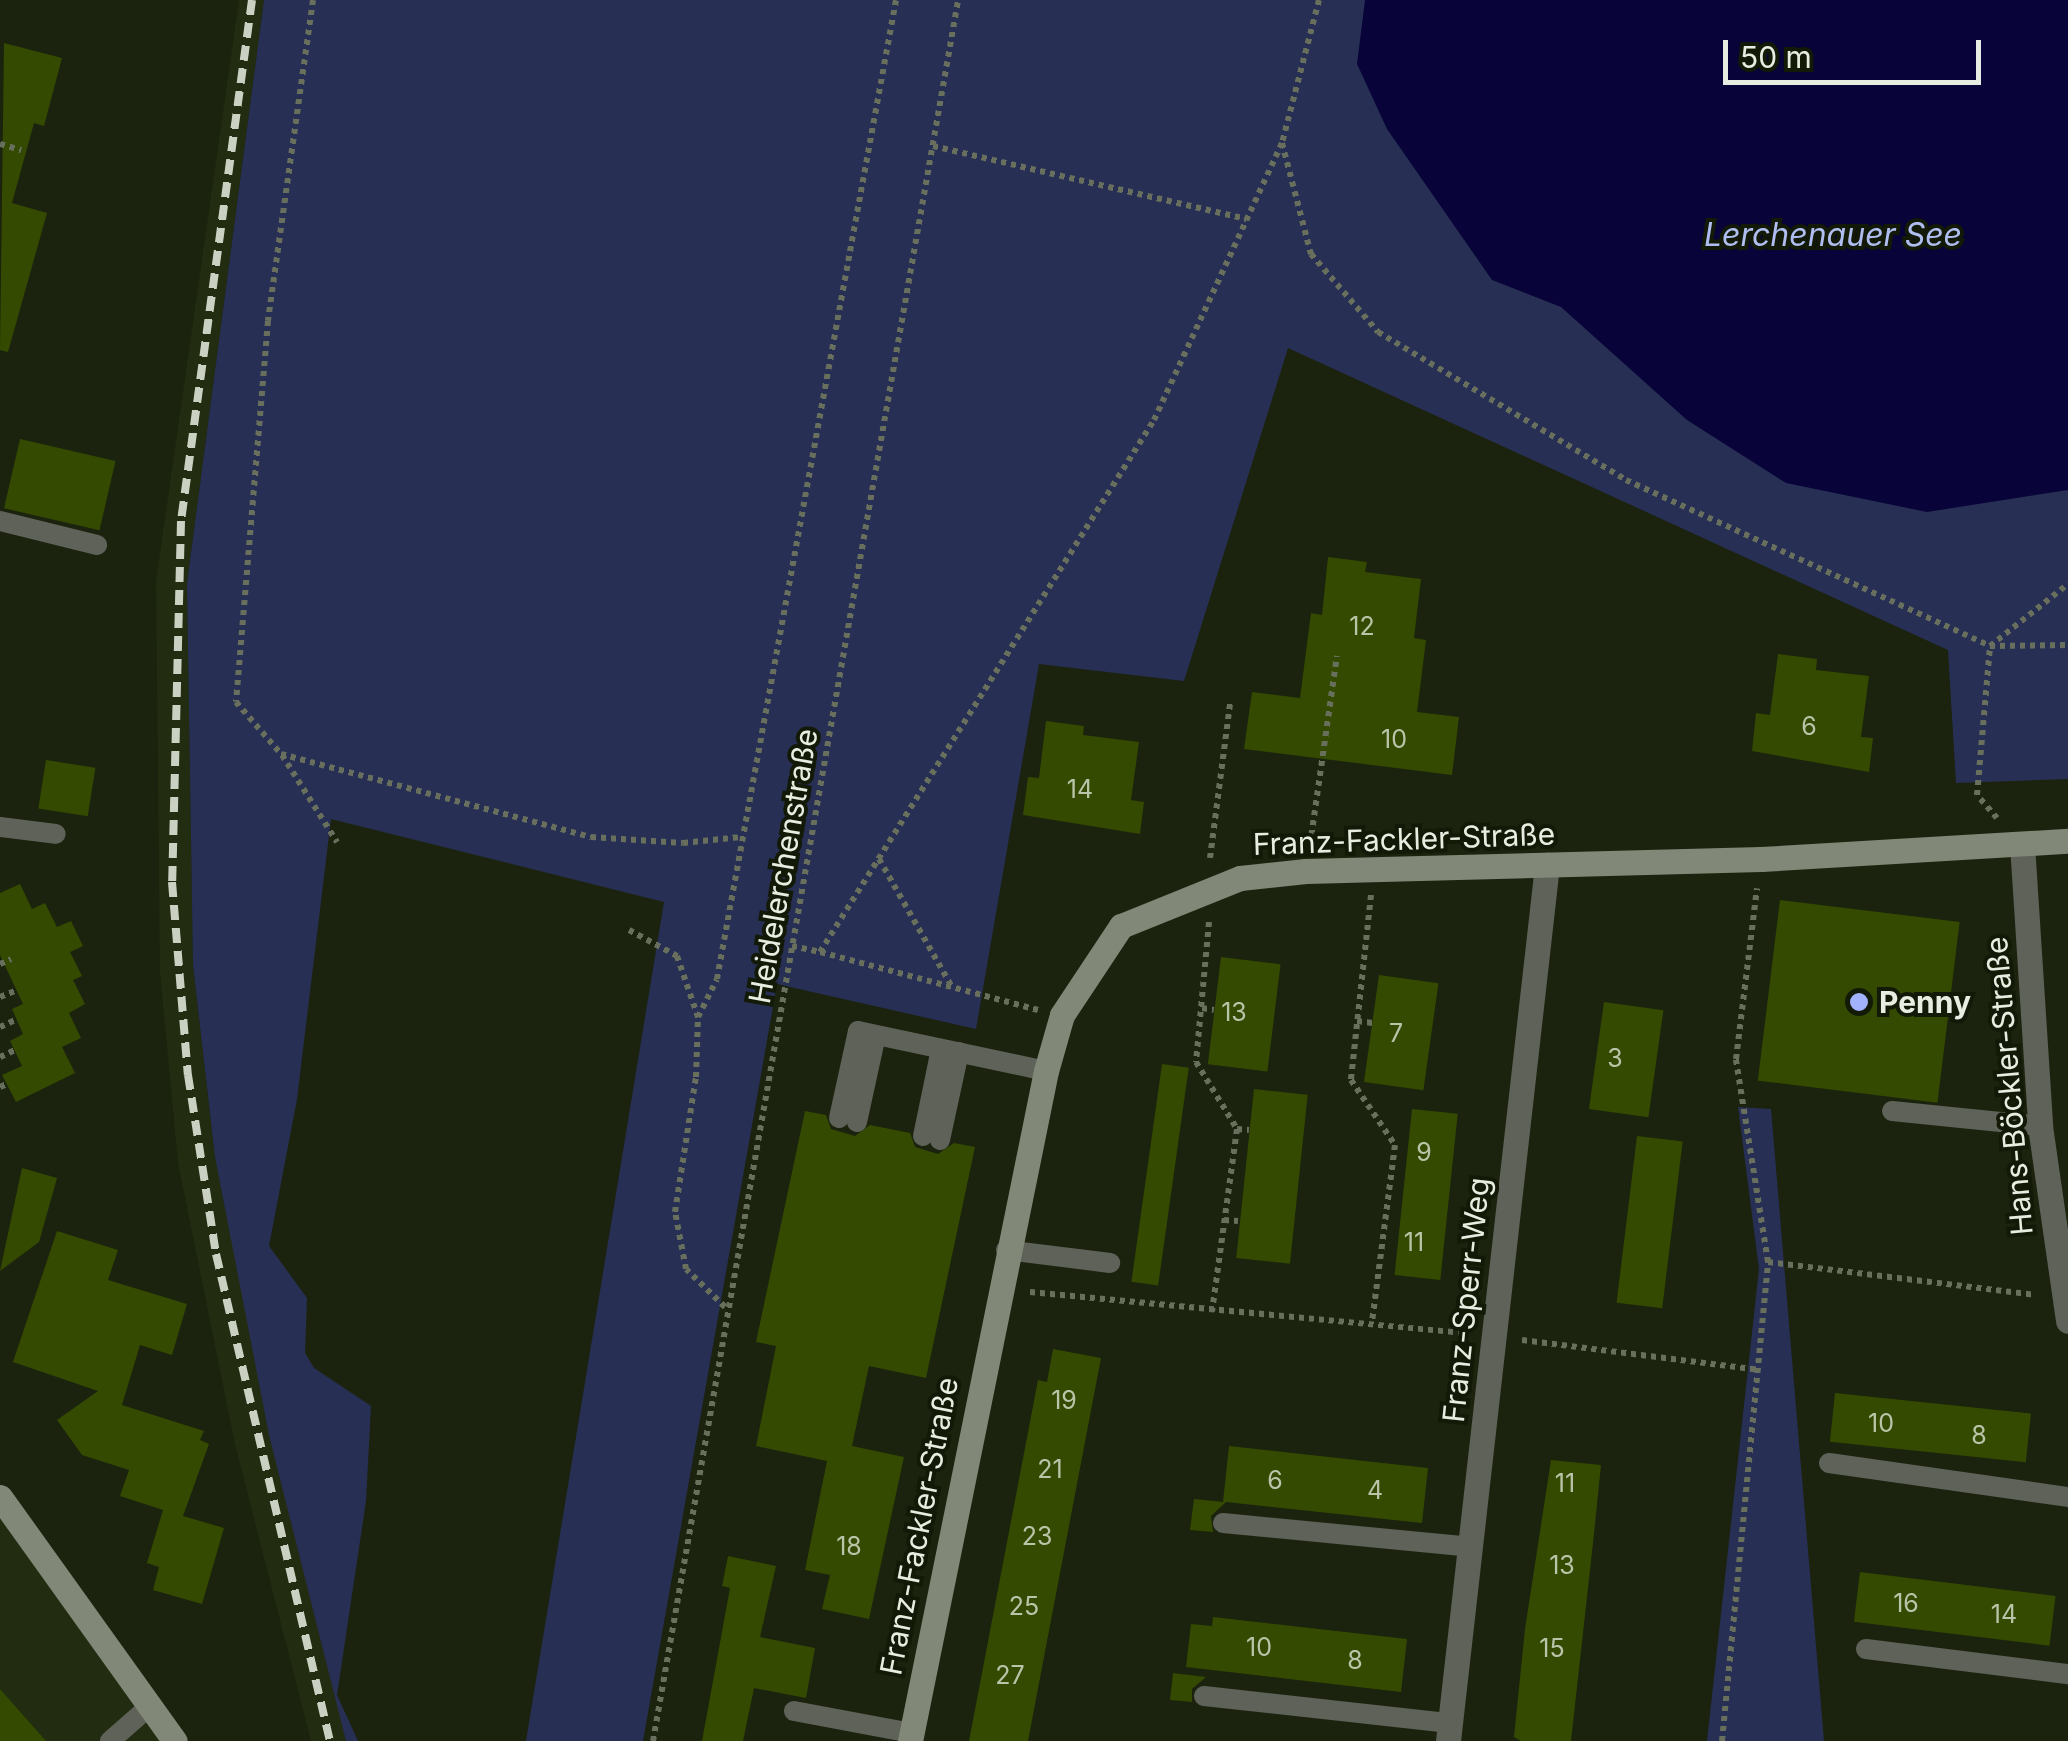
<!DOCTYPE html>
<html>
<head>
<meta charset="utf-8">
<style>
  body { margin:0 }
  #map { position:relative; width:2068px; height:1741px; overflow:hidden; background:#1b230e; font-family:Inter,sans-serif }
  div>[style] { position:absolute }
  .built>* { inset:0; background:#212c10 }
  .green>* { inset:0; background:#282f55 }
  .water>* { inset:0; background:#080338 }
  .building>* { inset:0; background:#344a01; transform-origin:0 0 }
  .path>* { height:6px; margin-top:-3px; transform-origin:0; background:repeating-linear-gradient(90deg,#686f5d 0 5px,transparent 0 10px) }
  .lane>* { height:20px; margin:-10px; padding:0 10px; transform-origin:10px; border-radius:10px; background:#5e6258 }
  .street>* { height:25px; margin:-12.5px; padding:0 12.5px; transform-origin:12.5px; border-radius:12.5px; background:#5e6258 }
  .secondary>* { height:25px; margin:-12.5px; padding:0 12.5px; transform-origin:12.5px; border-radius:12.5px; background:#818878 }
  .rail>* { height:8px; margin-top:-4px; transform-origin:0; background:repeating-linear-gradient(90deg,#cad1c2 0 15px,transparent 0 23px) }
  .dots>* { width:28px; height:28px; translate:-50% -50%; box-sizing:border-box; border:5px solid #121906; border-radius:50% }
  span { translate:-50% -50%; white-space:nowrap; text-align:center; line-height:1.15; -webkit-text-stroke:8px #121906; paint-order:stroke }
  .number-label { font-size:25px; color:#bac4a8 }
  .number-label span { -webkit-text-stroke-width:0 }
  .street-label { font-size:30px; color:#e7ede0 }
  .poi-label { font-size:30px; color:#e7ede0; font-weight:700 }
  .left { translate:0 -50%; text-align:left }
  .water-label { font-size:32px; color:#b0bdf1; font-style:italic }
  .scale { position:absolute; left:1723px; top:40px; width:258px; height:45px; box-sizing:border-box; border:5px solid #e7ede0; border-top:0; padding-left:12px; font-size:30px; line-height:35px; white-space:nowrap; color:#e7ede0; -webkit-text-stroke:8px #121906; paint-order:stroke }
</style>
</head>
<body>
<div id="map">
  <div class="built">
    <i style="clip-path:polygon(239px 0,264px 0,187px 583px,193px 965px,215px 1157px,346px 1741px,311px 1741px,235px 1444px,178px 1163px,160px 972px,156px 581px)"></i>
    <i style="clip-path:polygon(0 1506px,168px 1741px,0 1741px)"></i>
  </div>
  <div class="green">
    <i style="clip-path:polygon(264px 0,2068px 0,2068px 779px,1956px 783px,1948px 650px,1288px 348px,1184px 681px,1039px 664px,976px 1029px,777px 984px,643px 1741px,526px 1741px,664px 902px,331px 819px,297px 1099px,269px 1246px,307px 1298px,305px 1353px,314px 1368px,371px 1406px,366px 1501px,337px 1695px,358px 1741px,346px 1741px,269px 1435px,215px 1157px,193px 965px,187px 583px)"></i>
    <i style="clip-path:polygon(1738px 1107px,1771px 1109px,1824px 1741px,1707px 1741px,1759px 1269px)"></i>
  </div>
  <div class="water">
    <i style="clip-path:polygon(1365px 0,2068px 0,2068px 490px,1927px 512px,1786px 483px,1687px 420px,1561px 307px,1492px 280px,1387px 129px,1357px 64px)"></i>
  </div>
  <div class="building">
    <i style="clip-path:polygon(4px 43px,62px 58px,44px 126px,34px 123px,12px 203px,47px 213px,8px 352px,0 350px)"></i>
    <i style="left:20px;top:439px;width:98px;height:71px;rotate:13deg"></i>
    <i style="clip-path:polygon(1328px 557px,1367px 562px,1365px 572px,1421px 579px,1414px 638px,1426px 640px,1417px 712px,1459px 717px,1452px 775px,1244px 749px,1252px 692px,1300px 698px,1311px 613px,1322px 615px)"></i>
    <i style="clip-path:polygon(1778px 654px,1817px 659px,1816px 670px,1869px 676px,1861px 737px,1873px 738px,1869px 772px,1752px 751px,1756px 713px,1770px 715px)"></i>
    <i style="clip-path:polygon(1046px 721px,1084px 726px,1083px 735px,1139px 742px,1131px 800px,1144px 802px,1140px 834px,1023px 815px,1028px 777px,1039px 778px)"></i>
    <i style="left:46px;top:760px;width:50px;height:49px;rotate:9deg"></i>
    <i style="clip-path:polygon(20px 884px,32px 909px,45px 903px,57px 927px,71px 921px,83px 946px,70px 952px,82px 976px,73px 980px,85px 1004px,69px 1013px,81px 1038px,62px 1047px,75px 1073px,16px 1102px,2px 1075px,22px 1066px,10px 1041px,23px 1034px,12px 1009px,23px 1004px,0 955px,0 893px)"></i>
    <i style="left:1780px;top:900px;width:181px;height:182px;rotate:7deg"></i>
    <i style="left:1221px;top:957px;width:60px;height:108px;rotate:7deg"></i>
    <i style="left:1379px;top:975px;width:60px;height:108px;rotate:8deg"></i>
    <i style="left:1604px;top:1002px;width:60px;height:108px;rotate:8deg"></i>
    <i style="left:1162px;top:1064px;width:27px;height:220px;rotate:8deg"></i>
    <i style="left:1254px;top:1089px;width:54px;height:170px;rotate:6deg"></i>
    <i style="left:1412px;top:1109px;width:46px;height:167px;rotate:6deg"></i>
    <i style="clip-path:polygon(805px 1111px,826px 1115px,831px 1129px,855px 1136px,870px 1125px,910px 1133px,915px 1147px,938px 1154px,954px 1143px,975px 1147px,926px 1378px,869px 1366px,852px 1446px,904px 1457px,869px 1619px,822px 1609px,830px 1575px,805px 1570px,827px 1461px,756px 1446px,776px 1346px,756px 1342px)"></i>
    <i style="left:1637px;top:1136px;width:46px;height:168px;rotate:7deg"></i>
    <i style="clip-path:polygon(22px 1168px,57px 1178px,39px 1242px,0 1271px)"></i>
    <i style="clip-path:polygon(57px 1231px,118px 1250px,108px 1280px,187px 1304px,172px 1355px,140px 1345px,122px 1405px,204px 1431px,200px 1440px,209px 1444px,183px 1516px,224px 1528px,202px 1604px,153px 1590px,159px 1567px,147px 1563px,163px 1510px,120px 1496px,129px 1470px,82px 1455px,57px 1420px,98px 1391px,13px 1362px)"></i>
    <i style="clip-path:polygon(1053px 1349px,1101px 1358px,1028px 1741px,969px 1741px,1038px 1380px,1047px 1382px)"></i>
    <i style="left:1835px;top:1393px;width:197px;height:49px;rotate:6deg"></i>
    <i style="clip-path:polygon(1229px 1446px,1428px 1468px,1422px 1523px,1226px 1502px,1211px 1516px,1213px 1532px,1190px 1530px,1194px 1499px,1223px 1502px)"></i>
    <i style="clip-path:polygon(1551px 1460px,1601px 1465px,1594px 1534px,1571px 1741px,1521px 1741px,1514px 1737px,1525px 1629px)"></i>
    <i style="clip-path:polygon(728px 1556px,776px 1566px,760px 1637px,815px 1648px,806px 1698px,754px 1688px,743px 1741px,702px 1741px,730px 1588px,722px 1586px)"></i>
    <i style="left:1860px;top:1572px;width:197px;height:50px;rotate:7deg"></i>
    <i style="clip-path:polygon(1213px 1617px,1407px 1639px,1401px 1692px,1186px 1667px,1191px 1624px,1212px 1626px)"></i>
    <i style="clip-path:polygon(1173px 1673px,1206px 1677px,1192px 1689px,1192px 1702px,1170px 1700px)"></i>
    <i style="clip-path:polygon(0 1689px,46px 1741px,0 1741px)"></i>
  </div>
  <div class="path">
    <i style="left:313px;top:0;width:324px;rotate:98deg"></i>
    <i style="left:268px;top:321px;width:382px;rotate:94.8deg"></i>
    <i style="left:236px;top:702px;width:69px;rotate:49.1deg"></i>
    <i style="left:281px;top:754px;width:321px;rotate:15deg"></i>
    <i style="left:591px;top:837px;width:92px;rotate:3.7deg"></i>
    <i style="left:683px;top:843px;width:58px;rotate:-5.9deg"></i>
    <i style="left:1319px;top:0;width:148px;rotate:104.5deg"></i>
    <i style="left:1282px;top:143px;width:115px;rotate:75.4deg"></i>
    <i style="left:1311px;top:254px;width:103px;rotate:49.3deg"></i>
    <i style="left:1378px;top:332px;width:289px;rotate:30.8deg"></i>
    <i style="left:1626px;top:480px;width:400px;rotate:24.5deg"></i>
    <i style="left:1990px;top:646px;width:78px;rotate:-0.7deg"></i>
    <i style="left:0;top:144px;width:22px;rotate:16deg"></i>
    <i style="left:933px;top:146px;width:322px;rotate:13.1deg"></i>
    <i style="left:282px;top:755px;width:103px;rotate:57.7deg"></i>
    <i style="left:1997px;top:818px;width:30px;rotate:-131deg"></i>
    <i style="left:1977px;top:795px;width:150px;rotate:-85deg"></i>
    <i style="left:1990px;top:646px;width:100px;rotate:-38.5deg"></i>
    <i style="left:1310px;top:845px;width:191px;rotate:-81.9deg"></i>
    <i style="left:1210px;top:858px;width:156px;rotate:-82.6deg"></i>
    <i style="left:879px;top:859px;width:147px;rotate:60.3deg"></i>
    <i style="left:1371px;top:895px;width:186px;rotate:96.2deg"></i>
    <i style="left:1351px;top:1080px;width:78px;rotate:55.9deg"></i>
    <i style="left:1395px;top:1145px;width:179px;rotate:97.4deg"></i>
    <i style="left:1209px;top:922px;width:141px;rotate:95.3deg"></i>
    <i style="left:1196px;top:1062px;width:79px;rotate:58.5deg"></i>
    <i style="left:1237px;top:1129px;width:184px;rotate:97.8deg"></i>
    <i style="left:629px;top:930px;width:55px;rotate:28.4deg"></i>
    <i style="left:677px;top:956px;width:65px;rotate:71deg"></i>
    <i style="left:792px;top:946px;width:29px;rotate:12deg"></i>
    <i style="left:0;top:964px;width:12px;rotate:-24deg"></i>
    <i style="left:0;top:997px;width:18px;rotate:-22deg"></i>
    <i style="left:1202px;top:1008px;width:12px;rotate:9deg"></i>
    <i style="left:1038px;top:1010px;width:226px;rotate:-165.1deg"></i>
    <i style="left:820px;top:952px;width:628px;rotate:-57.88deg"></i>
    <i style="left:1154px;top:420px;width:305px;rotate:-65.2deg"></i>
    <i style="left:1357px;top:1021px;width:16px;rotate:7deg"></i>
    <i style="left:0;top:1027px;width:19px;rotate:-25deg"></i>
    <i style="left:0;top:1057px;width:17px;rotate:-25deg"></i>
    <i style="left:0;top:1087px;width:8px;rotate:-23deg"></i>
    <i style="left:1237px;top:1129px;width:12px;rotate:5deg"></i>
    <i style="left:1224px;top:1220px;width:14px;rotate:4deg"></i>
    <i style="left:1768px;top:1262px;width:269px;rotate:7deg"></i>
    <i style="left:1030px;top:1292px;width:437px;rotate:5.4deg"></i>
    <i style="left:725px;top:1307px;width:54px;rotate:-135.7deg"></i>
    <i style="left:686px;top:1269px;width:58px;rotate:-100.9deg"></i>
    <i style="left:675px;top:1212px;width:137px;rotate:-81.2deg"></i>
    <i style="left:696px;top:1077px;width:60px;rotate:-88.1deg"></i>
    <i style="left:698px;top:1017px;width:42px;rotate:-63.4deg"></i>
    <i style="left:717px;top:979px;width:995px;rotate:-79.64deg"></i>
    <i style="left:1522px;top:1340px;width:238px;rotate:7.2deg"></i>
    <i style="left:653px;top:1741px;width:1768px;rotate:-80.06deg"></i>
    <i style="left:1722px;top:1741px;width:481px;rotate:-84.5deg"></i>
    <i style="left:1768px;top:1262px;width:206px;rotate:-99deg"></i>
    <i style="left:1736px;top:1059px;width:172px;rotate:-83deg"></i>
  </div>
  <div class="lane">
    <i style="left:0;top:521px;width:100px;rotate:13.9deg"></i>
    <i style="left:0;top:827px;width:56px;rotate:7.1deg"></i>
    <i style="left:1892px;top:1111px;width:149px;rotate:5.8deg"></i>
    <i style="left:839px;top:1118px;width:89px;rotate:-77.7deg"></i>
    <i style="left:858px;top:1031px;width:192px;rotate:12deg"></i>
    <i style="left:857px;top:1122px;width:89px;rotate:-77.7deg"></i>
    <i style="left:923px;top:1136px;width:89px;rotate:-78.3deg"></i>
    <i style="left:940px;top:1140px;width:90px;rotate:-77.8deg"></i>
    <i style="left:1006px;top:1250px;width:105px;rotate:7.1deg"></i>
    <i style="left:1829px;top:1463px;width:241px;rotate:8.1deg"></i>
    <i style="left:1223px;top:1523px;width:248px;rotate:5.5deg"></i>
    <i style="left:1866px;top:1649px;width:204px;rotate:7.1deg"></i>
    <i style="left:1204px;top:1696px;width:247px;rotate:6.3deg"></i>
    <i style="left:794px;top:1711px;width:120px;rotate:10.6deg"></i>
    <i style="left:110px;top:1741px;width:53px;rotate:-41.2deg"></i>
  </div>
  <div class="street">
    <i style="left:2022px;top:844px;width:283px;rotate:86.3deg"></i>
    <i style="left:2040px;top:1126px;width:197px;rotate:81.8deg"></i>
    <i style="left:1448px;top:1741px;width:882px;rotate:-83.55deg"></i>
  </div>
  <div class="secondary">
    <i style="left:0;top:1497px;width:300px;rotate:54.4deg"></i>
    <i style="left:910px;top:1741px;width:684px;rotate:-78.53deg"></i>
    <i style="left:1046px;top:1071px;width:58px;rotate:-74.1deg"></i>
    <i style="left:1062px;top:1015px;width:107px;rotate:-56.5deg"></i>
    <i style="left:1121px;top:926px;width:128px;rotate:-22deg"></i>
    <i style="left:1240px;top:878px;width:66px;rotate:-6.1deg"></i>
    <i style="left:1306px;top:871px;width:455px;rotate:-1.5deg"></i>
    <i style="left:1761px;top:859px;width:308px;rotate:-3.4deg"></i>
  </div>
  <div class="rail">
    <i style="left:252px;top:0;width:526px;rotate:97.76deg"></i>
    <i style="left:181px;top:521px;width:361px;rotate:91.4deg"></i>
    <i style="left:172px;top:882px;width:194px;rotate:85.3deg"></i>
    <i style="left:188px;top:1075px;width:181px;rotate:81.1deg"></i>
    <i style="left:216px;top:1254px;width:500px;rotate:76.83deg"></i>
  </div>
  <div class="dots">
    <i style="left:1859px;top:1002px;background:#a2b2fd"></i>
  </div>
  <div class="number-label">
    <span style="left:1362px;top:626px">12</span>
    <span style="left:1809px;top:726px">6</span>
    <span style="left:1394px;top:739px">10</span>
    <span style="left:1080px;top:789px">14</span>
    <span style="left:1234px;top:1012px">13</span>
    <span style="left:1396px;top:1033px">7</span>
    <span style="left:1615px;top:1058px">3</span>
    <span style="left:1424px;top:1152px">9</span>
    <span style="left:1414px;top:1242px">11</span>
    <span style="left:1064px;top:1400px">19</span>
    <span style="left:1881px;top:1423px">10</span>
    <span style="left:1979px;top:1435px">8</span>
    <span style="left:1050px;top:1469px">21</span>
    <span style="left:1275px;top:1480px">6</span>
    <span style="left:1565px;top:1483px">11</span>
    <span style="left:1375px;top:1490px">4</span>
    <span style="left:1037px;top:1536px">23</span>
    <span style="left:849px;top:1546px">18</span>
    <span style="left:1562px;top:1565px">13</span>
    <span style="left:1906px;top:1603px">16</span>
    <span style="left:1024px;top:1606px">25</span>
    <span style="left:2004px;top:1614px">14</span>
    <span style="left:1259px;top:1647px">10</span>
    <span style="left:1552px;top:1648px">15</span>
    <span style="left:1355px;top:1660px">8</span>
    <span style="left:1010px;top:1675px">27</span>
  </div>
  <div class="street-label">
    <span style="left:1404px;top:839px;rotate:-2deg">Franz-Fackler-Straße</span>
    <span style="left:783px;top:866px;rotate:-80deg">Heidelerchenstraße</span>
    <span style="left:2009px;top:1086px;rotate:-95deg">Hans-Böckler-Straße</span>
    <span style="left:1466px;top:1300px;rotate:-84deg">Franz-Sperr-Weg</span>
    <span style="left:919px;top:1526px;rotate:-79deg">Franz-Fackler-Straße</span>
  </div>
  <div class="poi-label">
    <span class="left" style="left:1879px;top:1002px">Penny</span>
  </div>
  <div class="water-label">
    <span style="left:1833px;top:235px">Lerchenauer See</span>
  </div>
  <div class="scale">50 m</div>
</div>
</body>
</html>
